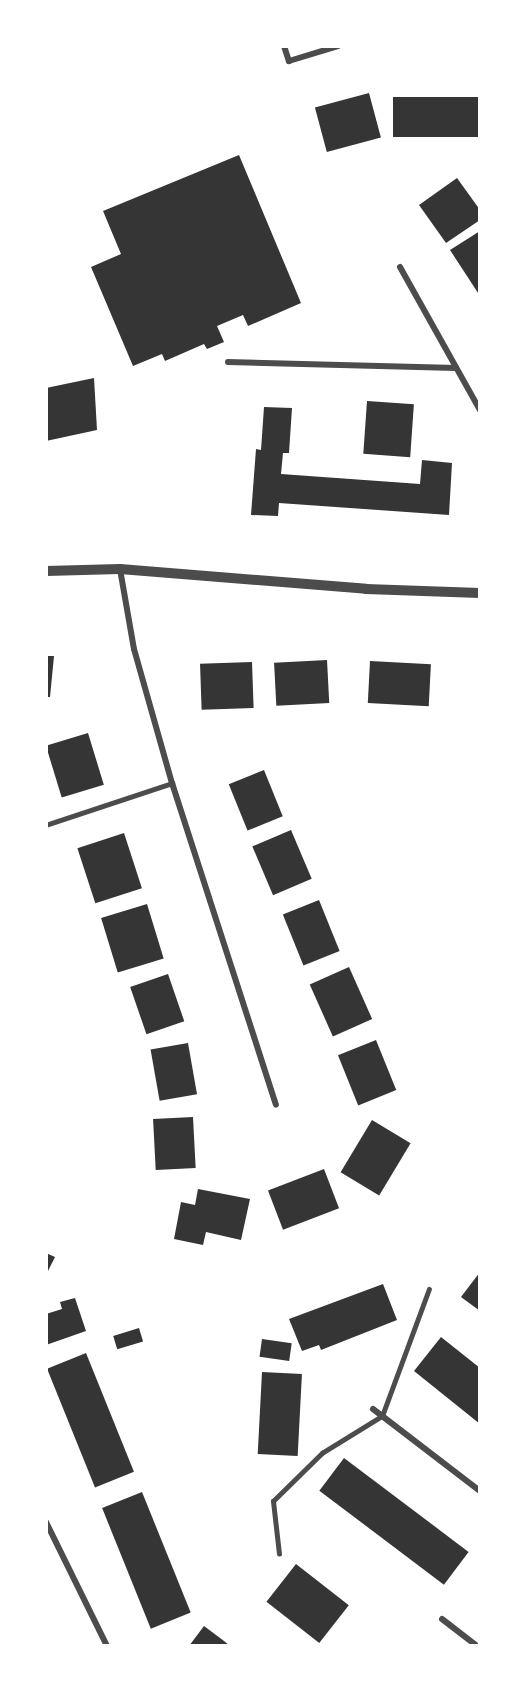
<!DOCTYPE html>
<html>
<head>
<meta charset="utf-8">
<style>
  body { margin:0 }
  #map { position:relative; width:526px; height:1692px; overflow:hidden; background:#fff; font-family:"Archivo Narrow",sans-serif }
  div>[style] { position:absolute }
  .building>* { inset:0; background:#353535; transform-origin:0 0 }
  .service>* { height:4.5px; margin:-2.25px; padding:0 2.25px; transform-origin:2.25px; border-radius:2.25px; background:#4c4c4c }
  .minor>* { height:6px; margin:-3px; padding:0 3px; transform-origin:3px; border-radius:3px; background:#4c4c4c }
  .tertiary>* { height:10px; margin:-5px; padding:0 5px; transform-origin:5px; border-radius:5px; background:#4c4c4c }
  span { translate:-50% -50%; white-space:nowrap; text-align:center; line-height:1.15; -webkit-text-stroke:6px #fff; paint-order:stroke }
  .frame { position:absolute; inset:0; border:48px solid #fff; pointer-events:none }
</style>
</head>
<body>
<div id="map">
  <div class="building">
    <i style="left:369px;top:93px;width:46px;height:56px;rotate:75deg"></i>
    <i style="left:480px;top:97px;width:40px;height:87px;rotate:90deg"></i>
    <i style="clip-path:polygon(239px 155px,301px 303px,248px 326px,243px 315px,217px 326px,224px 342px,207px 349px,204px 344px,165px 361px,162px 354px,133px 366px,91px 267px,121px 254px,103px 211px)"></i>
    <i style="clip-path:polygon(457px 178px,480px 210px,480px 220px,446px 243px,419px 205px)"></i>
    <i style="clip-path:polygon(480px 231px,480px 296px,450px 250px)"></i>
    <i style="clip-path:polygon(94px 378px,97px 430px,46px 441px,46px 388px)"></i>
    <i style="left:367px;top:401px;width:47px;height:53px;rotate:4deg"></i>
    <i style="clip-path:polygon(264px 407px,292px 408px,289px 453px,283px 453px,281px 474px,420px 484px,422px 460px,452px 463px,449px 515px,279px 503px,278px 516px,251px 515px,256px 449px,261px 450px)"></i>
    <i style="clip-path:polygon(46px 656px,54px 656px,50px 697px,46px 697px)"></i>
    <i style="left:327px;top:660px;width:43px;height:53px;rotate:87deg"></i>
    <i style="left:370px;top:661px;width:61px;height:42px;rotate:3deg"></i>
    <i style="left:252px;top:662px;width:46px;height:52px;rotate:88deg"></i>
    <i style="left:88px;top:733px;width:54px;height:44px;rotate:73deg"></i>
    <i style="left:264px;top:770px;width:50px;height:38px;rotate:68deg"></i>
    <i style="left:291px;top:830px;width:53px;height:42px;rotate:67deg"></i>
    <i style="left:124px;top:833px;width:58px;height:49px;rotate:72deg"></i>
    <i style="left:319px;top:900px;width:55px;height:39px;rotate:68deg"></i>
    <i style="left:147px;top:904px;width:57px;height:48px;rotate:73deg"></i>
    <i style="left:349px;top:967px;width:57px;height:43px;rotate:66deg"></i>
    <i style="left:168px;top:974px;width:50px;height:40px;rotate:71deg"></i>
    <i style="left:376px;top:1040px;width:54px;height:41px;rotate:68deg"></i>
    <i style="left:188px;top:1043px;width:52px;height:38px;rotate:80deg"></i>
    <i style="left:193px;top:1117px;width:51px;height:40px;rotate:87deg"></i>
    <i style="left:372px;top:1120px;width:45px;height:61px;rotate:31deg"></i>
    <i style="left:324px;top:1169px;width:42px;height:60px;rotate:69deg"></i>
    <i style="clip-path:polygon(198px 1189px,250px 1199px,241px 1240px,206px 1232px,203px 1245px,174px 1239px,181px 1202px,195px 1205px)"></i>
    <i style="clip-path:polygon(46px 1253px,55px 1257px,46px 1275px)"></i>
    <i style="clip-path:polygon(480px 1272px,480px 1311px,461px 1297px)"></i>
    <i style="clip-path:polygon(383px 1284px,397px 1320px,321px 1350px,319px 1345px,302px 1351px,289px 1319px)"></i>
    <i style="clip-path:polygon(75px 1298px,86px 1331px,46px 1345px,46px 1314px,62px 1309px,60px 1302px)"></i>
    <i style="left:139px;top:1328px;width:14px;height:27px;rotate:73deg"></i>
    <i style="clip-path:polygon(441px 1337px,480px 1368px,480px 1424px,414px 1371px)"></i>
    <i style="left:262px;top:1339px;width:30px;height:18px;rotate:8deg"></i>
    <i style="left:86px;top:1353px;width:128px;height:42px;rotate:68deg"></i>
    <i style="left:262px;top:1372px;width:40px;height:82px;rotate:3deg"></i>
    <i style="left:344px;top:1458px;width:156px;height:41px;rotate:37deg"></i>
    <i style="left:142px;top:1492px;width:130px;height:43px;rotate:68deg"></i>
    <i style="left:296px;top:1564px;width:67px;height:48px;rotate:38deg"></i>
    <i style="clip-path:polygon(204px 1626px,224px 1641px,230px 1646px,189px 1646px)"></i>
  </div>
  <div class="service">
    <i style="left:46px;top:825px;width:133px;rotate:-18.4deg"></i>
    <i style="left:279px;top:1554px;width:53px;rotate:-96.5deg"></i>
    <i style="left:273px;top:1501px;width:69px;rotate:-44.4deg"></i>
    <i style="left:322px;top:1453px;width:70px;rotate:-31.7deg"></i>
    <i style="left:382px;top:1416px;width:135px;rotate:-69.7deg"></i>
  </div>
  <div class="minor">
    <i style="left:284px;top:46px;width:16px;rotate:72deg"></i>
    <i style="left:289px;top:61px;width:51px;rotate:-17deg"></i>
    <i style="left:400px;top:267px;width:164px;rotate:60.8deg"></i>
    <i style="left:228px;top:362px;width:228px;rotate:1.5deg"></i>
    <i style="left:120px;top:569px;width:81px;rotate:80.1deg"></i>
    <i style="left:134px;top:649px;width:139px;rotate:74.2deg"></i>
    <i style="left:172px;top:783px;width:338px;rotate:72.1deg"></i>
    <i style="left:373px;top:1409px;width:135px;rotate:37.5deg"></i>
    <i style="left:46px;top:1522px;width:138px;rotate:63.8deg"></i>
    <i style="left:442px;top:1619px;width:44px;rotate:37.6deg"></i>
  </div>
  <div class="tertiary">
    <i style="left:46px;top:571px;width:74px;rotate:-1.5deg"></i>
    <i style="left:120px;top:569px;width:247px;rotate:4.6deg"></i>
    <i style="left:366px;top:589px;width:114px;rotate:2deg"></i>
  </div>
  <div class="frame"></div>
</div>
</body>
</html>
